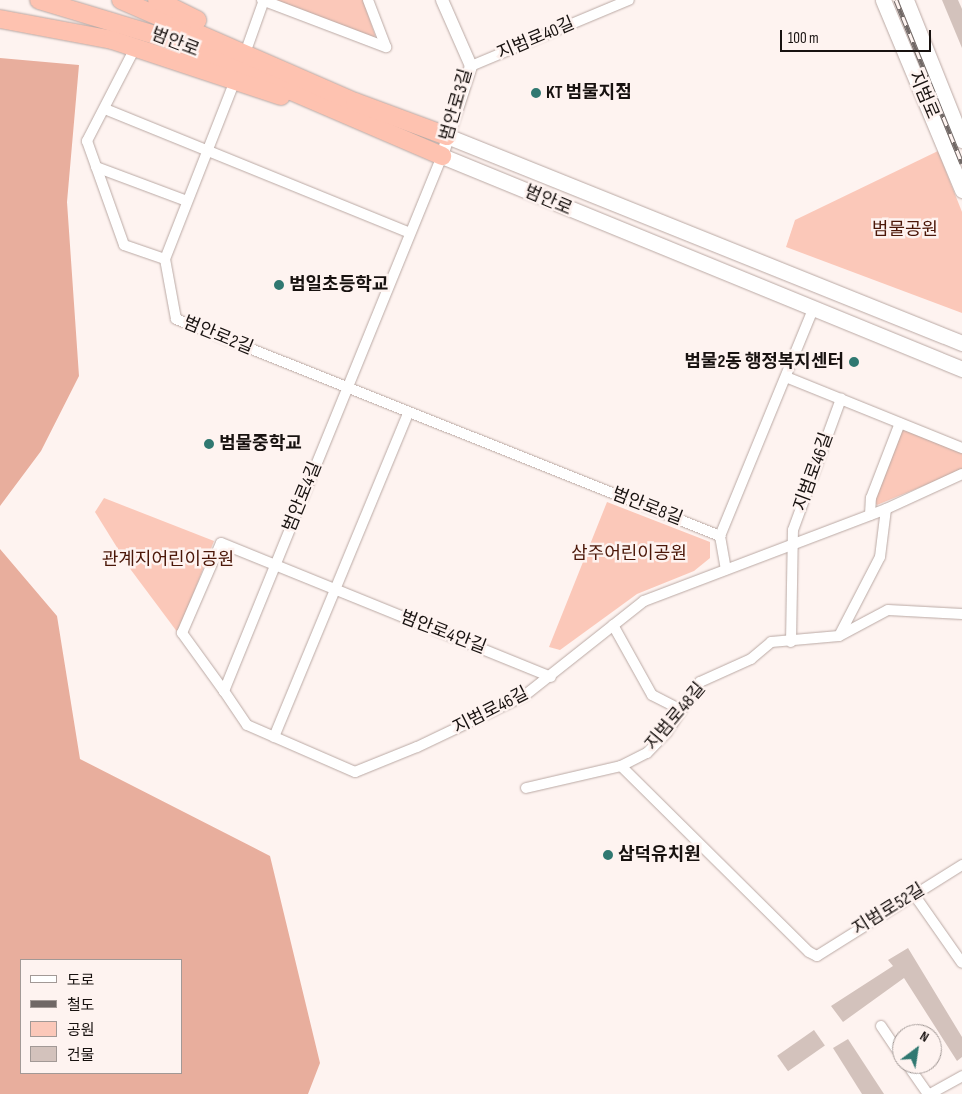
<!DOCTYPE html>
<html>
<head>
<meta charset="utf-8">
<style>
  body { margin:0 }
  #map { position:relative; width:962px; height:1094px; overflow:hidden; background:#fef3f0; font-family:"Sofia Sans Condensed","Noto Sans KR",sans-serif }
  div>[style] { position:absolute }
  .green>* { inset:0; background:#fbc8b9 }
  .forest>* { inset:0; background:#e8ae9d }
  .building>* { inset:0; background:#d3c2bc; transform-origin:0 0 }
  .roads { filter:drop-shadow(0 0 1px #baa9a4) drop-shadow(0 0 1px #baa9a4) }
  .minor>* { height:10px; margin:-5px; padding:0 5px; transform-origin:5px; border-radius:5px; background:#fff }
  .tertiary>* { height:12px; margin:-6px; padding:0 6px; transform-origin:6px; border-radius:6px; background:#fff }
  .secondary>* { height:15px; margin:-7.5px; padding:0 7.5px; transform-origin:7.5px; border-radius:7.5px; background:#fff }
  .trunk>* { height:18px; margin:-9px; padding:0 9px; transform-origin:9px; border-radius:9px; background:#fec2b0 }
  .rail>* { height:5px; margin-top:-2.5px; transform-origin:0; background:repeating-linear-gradient(90deg,#fef3f0 0 9px,#706866 0 18px); box-sizing:border-box; border-block:1px solid #706866 }
  .dots>* { width:14px; height:14px; translate:-50% -50%; box-sizing:border-box; border:2px solid #fef3f0; border-radius:50% }
  span { translate:-50% -50%; white-space:nowrap; text-align:center; line-height:1.15; -webkit-text-stroke:5px #fef3f0; paint-order:stroke }
  .street-label { font-size:18px; color:#181210 }
  .poi-label { font-size:18px; color:#181210; font-weight:700 }
  .left { translate:0 -50%; text-align:left }
  .right { translate:-100% -50%; text-align:right }
  .park-label { font-size:18px; color:#4b1708 }
  .legend { position:absolute; left:20px; top:959px; width:162px; height:115px; box-sizing:border-box; background:#fef3f0; border:1px solid #a29996; margin:0; padding:6px 9px; list-style:none; font-size:15px; color:#181210 }
  .legend li { display:flex; align-items:center; gap:10px; height:25px }
  .legend b { width:25px; border:1px solid #a29996 }
  .north { position:absolute; left:892px; top:1024px; width:50px; height:50px; box-sizing:border-box; background:#fef3f0; border:1px solid #a29996; border-radius:50%; rotate:31deg; font-size:14px; font-weight:700; line-height:20px; text-align:center; color:#181210 }
  .north::after { content:''; display:block; margin:auto; width:18px; height:22px; background:#307871; clip-path:polygon(50% 0,100% 100%,50% 72%,0 100%) }
  .scale { position:absolute; left:780px; top:30px; width:151px; height:22px; box-sizing:border-box; border:2px solid #181210; border-top:0; padding-left:6px; font-size:15px; line-height:18px; white-space:nowrap; color:#181210; -webkit-text-stroke:4px #fef3f0; paint-order:stroke }
</style>
</head>
<body>
<div id="map">
  <div class="green">
    <i style="clip-path:polygon(274px 0,363px 0,375px 35px,374px 38px)"></i>
    <i style="clip-path:polygon(938px 151px,962px 212px,962px 313px,786px 247px,795px 220px)"></i>
    <i style="clip-path:polygon(902px 427px,962px 451px,962px 470px,877px 505px,873px 501px)"></i>
    <i style="clip-path:polygon(104px 498px,214px 541px,178px 633px,131px 570px,95px 512px)"></i>
    <i style="clip-path:polygon(607px 502px,710px 542px,710px 558px,694px 571px,637px 594px,560px 650px,549px 647px)"></i>
  </div>
  <div class="forest">
    <i style="clip-path:polygon(0 58px,79px 65px,67px 202px,79px 376px,41px 451px,0 506px)"></i>
    <i style="clip-path:polygon(evenodd,0 549px,57px 616px,80px 759px,270px 856px,320px 1063px,308px 1094px,0 1094px,0 549px,21px 960px,181px 960px,181px 1073px,21px 1073px,21px 960px)"></i>
  </div>
  <div class="building">
    <i style="clip-path:polygon(942px 0,958px 0,962px 9px,962px 48px)"></i>
    <i style="clip-path:polygon(908px 948px,962px 1037px,962px 1057px,957px 1061px,904px 978px,843px 1022px,831px 1006px,893px 966px,888px 960px)"></i>
    <i style="left:814px;top:1030px;width:19px;height:45px;rotate:55deg"></i>
    <i style="clip-path:polygon(848px 1039px,884px 1094px,862px 1094px,833px 1048px)"></i>
  </div>
  <div class="roads">
    <div class="minor">
      <i style="left:262px;top:0;width:133px;rotate:20.8deg"></i>
      <i style="left:368px;top:0;width:50px;rotate:69deg"></i>
      <i style="left:248px;top:45px;width:48px;rotate:-70.4deg"></i>
      <i style="left:135px;top:48px;width:105px;rotate:117.3deg"></i>
      <i style="left:87px;top:141px;width:110px;rotate:70.4deg"></i>
      <i style="left:124px;top:245px;width:43px;rotate:18.9deg"></i>
      <i style="left:471px;top:66px;width:171px;rotate:-22.7deg"></i>
      <i style="left:234px;top:83px;width:189px;rotate:111.4deg"></i>
      <i style="left:165px;top:259px;width:61px;rotate:79.6deg"></i>
      <i style="left:176px;top:319px;width:586px;rotate:21.75deg"></i>
      <i style="left:105px;top:109px;width:329px;rotate:22.1deg"></i>
      <i style="left:442px;top:156px;width:578px;rotate:112.17deg"></i>
      <i style="left:224px;top:691px;width:41px;rotate:55.9deg"></i>
      <i style="left:247px;top:725px;width:118px;rotate:23.5deg"></i>
      <i style="left:355px;top:772px;width:67px;rotate:-22deg"></i>
      <i style="left:417px;top:747px;width:119px;rotate:-25.5deg"></i>
      <i style="left:524px;top:696px;width:153px;rotate:-38.4deg"></i>
      <i style="left:644px;top:601px;width:259px;rotate:-20.8deg"></i>
      <i style="left:886px;top:509px;width:84px;rotate:-24.7deg"></i>
      <i style="left:96px;top:167px;width:97px;rotate:20.5deg"></i>
      <i style="left:786px;top:377px;width:190px;rotate:22deg"></i>
      <i style="left:870px;top:515px;width:17px;rotate:-87deg"></i>
      <i style="left:871px;top:498px;width:80px;rotate:-68.9deg"></i>
      <i style="left:720px;top:536px;width:245px;rotate:-67.7deg"></i>
      <i style="left:720px;top:536px;width:34px;rotate:80deg"></i>
      <i style="left:613px;top:625px;width:80px;rotate:60.9deg"></i>
      <i style="left:652px;top:695px;width:30px;rotate:27deg"></i>
      <i style="left:839px;top:636px;width:89px;rotate:-62.6deg"></i>
      <i style="left:880px;top:557px;width:48px;rotate:-82.9deg"></i>
      <i style="left:791px;top:642px;width:112px;rotate:-89deg"></i>
      <i style="left:793px;top:530px;width:140px;rotate:-69.9deg"></i>
      <i style="left:224px;top:691px;width:72px;rotate:-125.9deg"></i>
      <i style="left:182px;top:633px;width:98px;rotate:-66.6deg"></i>
      <i style="left:221px;top:543px;width:356px;rotate:22.1deg"></i>
      <i style="left:274px;top:737px;width:351px;rotate:-67.5deg"></i>
      <i style="left:621px;top:766px;width:264px;rotate:44.7deg"></i>
      <i style="left:809px;top:952px;width:9px;rotate:27deg"></i>
      <i style="left:817px;top:956px;width:171px;rotate:-32.1deg"></i>
      <i style="left:526px;top:788px;width:98px;rotate:-13deg"></i>
      <i style="left:621px;top:766px;width:29px;rotate:-27deg"></i>
      <i style="left:647px;top:753px;width:29px;rotate:-46deg"></i>
      <i style="left:667px;top:732px;width:60px;rotate:-56.6deg"></i>
      <i style="left:700px;top:682px;width:56px;rotate:-24.3deg"></i>
      <i style="left:751px;top:659px;width:26px;rotate:-40deg"></i>
      <i style="left:771px;top:642px;width:68px;rotate:-5deg"></i>
      <i style="left:839px;top:636px;width:55px;rotate:-28deg"></i>
      <i style="left:888px;top:610px;width:74px;rotate:3.1deg"></i>
      <i style="left:913px;top:893px;width:85px;rotate:55deg"></i>
      <i style="left:881px;top:1026px;width:37px;rotate:56deg"></i>
      <i style="left:907px;top:1064px;width:37px;rotate:55deg"></i>
      <i style="left:930px;top:1094px;width:37px;rotate:-29deg"></i>
    </div>
    <div class="tertiary">
      <i style="left:442px;top:0;width:72px;rotate:66.3deg"></i>
      <i style="left:471px;top:66px;width:95px;rotate:107.9deg"></i>
    </div>
    <div class="secondary">
      <i style="left:883px;top:0;width:206px;rotate:67.4deg"></i>
      <i style="left:906px;top:0;width:151px;rotate:68.2deg"></i>
      <i style="left:447px;top:136px;width:555px;rotate:21.9deg"></i>
      <i style="left:442px;top:156px;width:562px;rotate:22.27deg"></i>
    </div>
    <div class="trunk">
      <i style="left:39px;top:0;width:142px;rotate:16.8deg"></i>
      <i style="left:175px;top:41px;width:291px;rotate:23.3deg"></i>
      <i style="left:121px;top:0;width:255px;rotate:23.6deg"></i>
      <i style="left:355px;top:102px;width:98px;rotate:20.3deg"></i>
      <i style="left:157px;top:0;width:45px;rotate:26.6deg"></i>
      <i style="left:0;top:19px;width:114px;rotate:10.6deg"></i>
      <i style="left:112px;top:40px;width:178px;rotate:18.3deg"></i>
    </div>
  </div>
  <div class="rail">
    <i style="left:896px;top:0;width:176px;rotate:68deg"></i>
  </div>
  <div class="dots">
    <i style="left:536px;top:93px;background:#307871"></i>
    <i style="left:279px;top:285px;background:#307871"></i>
    <i style="left:854px;top:362px;background:#307871"></i>
    <i style="left:209px;top:444px;background:#307871"></i>
    <i style="left:608px;top:855px;background:#307871"></i>
  </div>
  <div class="street-label">
    <span style="left:536px;top:39px;rotate:-23deg">지범로40길</span>
    <span style="left:175px;top:43px;rotate:21deg">범안로</span>
    <span style="left:923px;top:95px;rotate:67deg">지범로</span>
    <span style="left:457px;top:105px;rotate:-74deg">범안로3길</span>
    <span style="left:548px;top:201px;rotate:23deg">범안로</span>
    <span style="left:218px;top:336px;rotate:22deg">범안로2길</span>
    <span style="left:814px;top:472px;rotate:-70deg">지범로46길</span>
    <span style="left:303px;top:497px;rotate:-68deg">범안로4길</span>
    <span style="left:647px;top:507px;rotate:21deg">범안로8길</span>
    <span style="left:443px;top:633px;rotate:21deg">범안로4안길</span>
    <span style="left:491px;top:711px;rotate:-27deg">지범로46길</span>
    <span style="left:676px;top:717px;rotate:-50deg">지범로48길</span>
    <span style="left:889px;top:910px;rotate:-32deg">지범로52길</span>
  </div>
  <div class="poi-label">
    <span class="left" style="left:546px;top:93px">KT 범물지점</span>
    <span class="left" style="left:289px;top:285px">범일초등학교</span>
    <span class="right" style="left:844px;top:362px">범물2동 행정복지센터</span>
    <span class="left" style="left:219px;top:444px">범물중학교</span>
    <span class="left" style="left:618px;top:855px">삼덕유치원</span>
  </div>
  <div class="park-label">
    <span style="left:905px;top:230px">범물공원</span>
    <span style="left:629px;top:554px">삼주어린이공원</span>
    <span style="left:168px;top:560px">관계지어린이공원</span>
  </div>
  <ul class="legend">
  <li><b style="height:6px;background:#fff"></b>도로</li>
  <li><b style="height:6px;background:#706866"></b>철도</li>
  <li><b style="height:14px;background:#fbc8b9"></b>공원</li>
  <li><b style="height:14px;background:#d3c2bc"></b>건물</li>
  </ul>
  <div class="north">N</div>
  <div class="scale">100 m</div>
</div>
</body>
</html>
